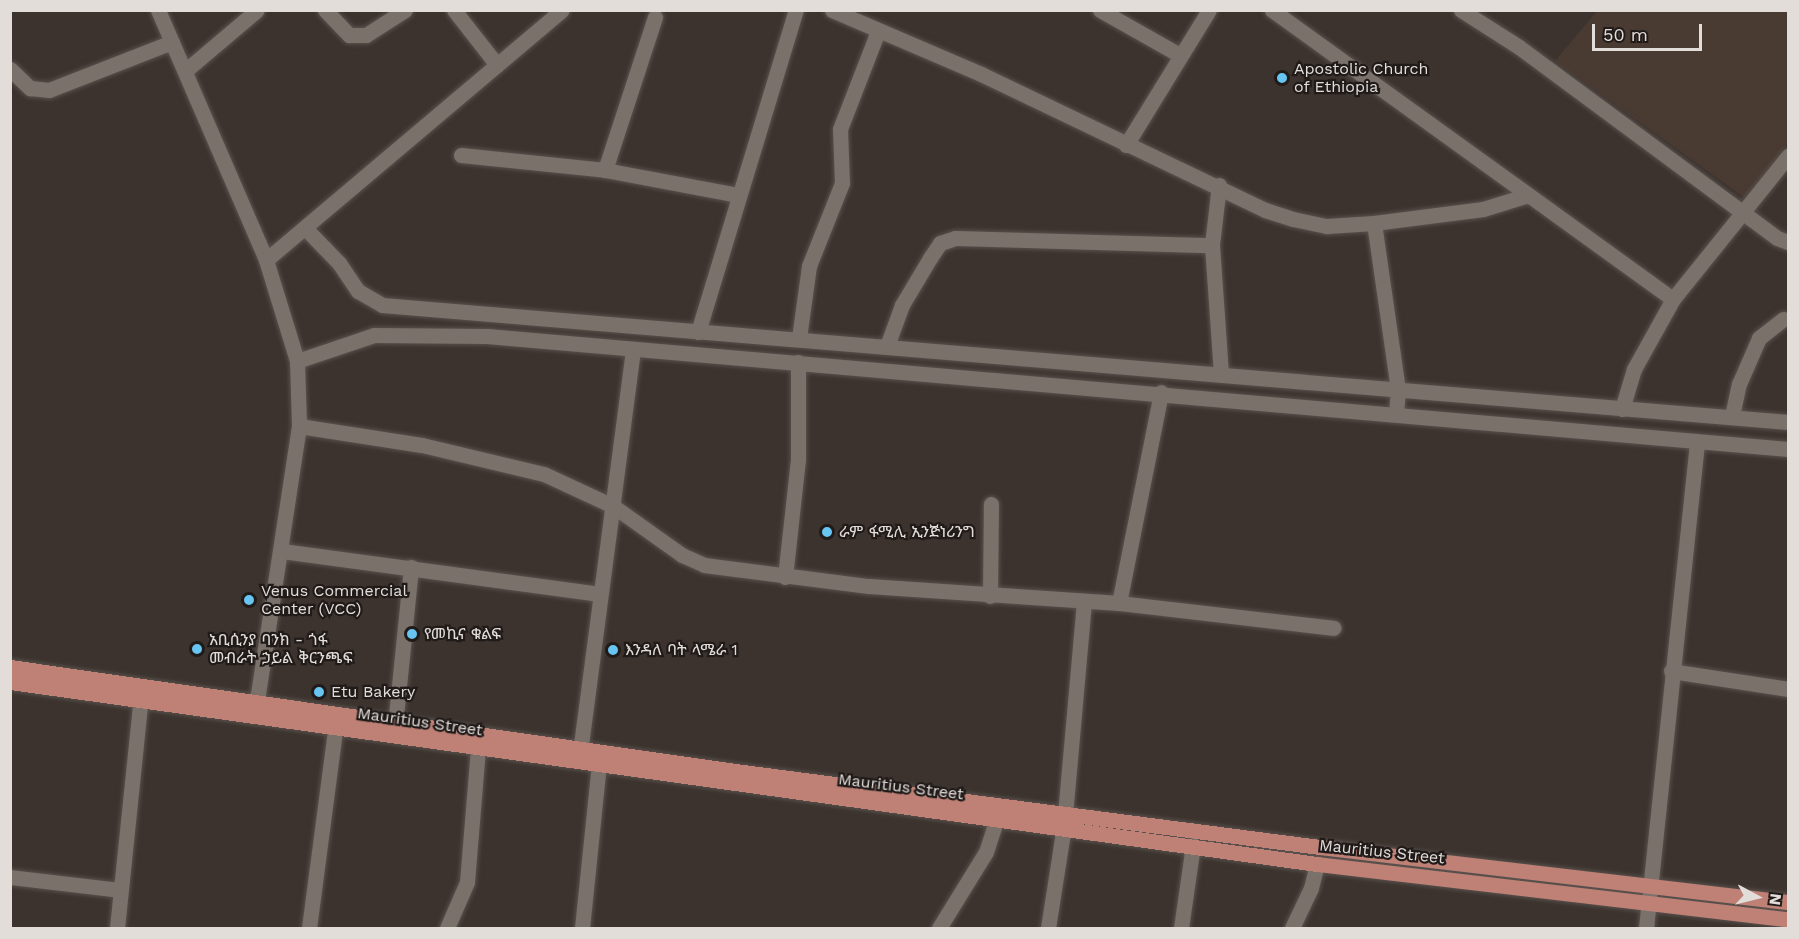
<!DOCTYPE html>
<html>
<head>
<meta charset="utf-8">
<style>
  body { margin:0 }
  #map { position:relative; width:1799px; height:939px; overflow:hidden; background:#3c332e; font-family:"Work Sans","Noto Sans Ethiopic",sans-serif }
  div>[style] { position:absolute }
  .built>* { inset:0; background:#493a32 }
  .roads { filter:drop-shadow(0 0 2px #59514d) drop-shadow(0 0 2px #59514d) }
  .minor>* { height:15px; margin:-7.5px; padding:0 7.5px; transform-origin:7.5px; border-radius:7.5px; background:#7b716b }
  .major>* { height:15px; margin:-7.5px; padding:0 7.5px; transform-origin:7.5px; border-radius:7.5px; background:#bf8176 }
  .dots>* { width:16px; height:16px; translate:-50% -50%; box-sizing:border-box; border:3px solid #201b19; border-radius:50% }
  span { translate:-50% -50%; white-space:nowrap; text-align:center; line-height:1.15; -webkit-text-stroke:4.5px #201b19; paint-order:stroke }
  .poi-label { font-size:16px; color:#e3ddda }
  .left { translate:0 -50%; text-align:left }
  .street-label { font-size:16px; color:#e3ddda }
  .frame { position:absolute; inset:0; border:12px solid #e3ddda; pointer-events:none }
  .north { position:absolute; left:1727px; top:867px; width:60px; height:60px; -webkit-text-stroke:4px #201b19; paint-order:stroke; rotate:97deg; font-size:16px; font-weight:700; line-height:24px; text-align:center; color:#e3ddda }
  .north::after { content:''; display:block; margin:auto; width:21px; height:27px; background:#e3ddda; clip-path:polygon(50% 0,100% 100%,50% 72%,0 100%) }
  .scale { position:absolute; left:1592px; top:24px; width:110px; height:27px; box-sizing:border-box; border:3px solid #e3ddda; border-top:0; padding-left:8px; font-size:18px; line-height:21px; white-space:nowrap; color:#e3ddda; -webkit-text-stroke:4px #201b19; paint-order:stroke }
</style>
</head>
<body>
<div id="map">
  <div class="built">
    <i style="clip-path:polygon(1597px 11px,1788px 11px,1788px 142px,1749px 201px,1555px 61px)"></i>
  </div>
  <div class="roads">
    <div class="minor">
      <i style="left:158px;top:10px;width:272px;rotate:66.6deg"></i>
      <i style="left:266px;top:260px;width:106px;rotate:72.9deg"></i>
      <i style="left:297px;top:361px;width:65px;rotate:88.2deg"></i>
      <i style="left:299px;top:426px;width:292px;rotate:98.7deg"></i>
      <i style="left:325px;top:10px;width:35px;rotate:46deg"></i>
      <i style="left:349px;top:35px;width:17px"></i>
      <i style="left:366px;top:35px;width:46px;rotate:-32.7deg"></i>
      <i style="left:454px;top:10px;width:70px;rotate:52deg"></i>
      <i style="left:832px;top:10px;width:162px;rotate:23.2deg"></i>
      <i style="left:981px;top:74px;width:315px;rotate:25.6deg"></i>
      <i style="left:1265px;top:210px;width:29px;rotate:18deg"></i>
      <i style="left:1293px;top:219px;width:35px;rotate:12deg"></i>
      <i style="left:1327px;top:226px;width:47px;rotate:-3.7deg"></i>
      <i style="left:1374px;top:223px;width:110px;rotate:-7.3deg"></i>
      <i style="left:1483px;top:209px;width:44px;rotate:-17.2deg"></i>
      <i style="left:1100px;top:10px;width:92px;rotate:29.4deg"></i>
      <i style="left:1272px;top:10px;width:494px;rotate:35.8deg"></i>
      <i style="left:1461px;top:10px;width:69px;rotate:32.5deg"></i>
      <i style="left:1519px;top:47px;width:321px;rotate:36.5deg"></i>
      <i style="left:1777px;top:238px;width:12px;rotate:20deg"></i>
      <i style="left:10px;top:69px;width:28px;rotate:44deg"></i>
      <i style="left:30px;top:88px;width:19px;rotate:6deg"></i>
      <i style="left:49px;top:90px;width:132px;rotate:-21.3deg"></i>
      <i style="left:185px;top:71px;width:94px;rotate:-40.3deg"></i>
      <i style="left:1126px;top:145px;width:158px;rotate:-58.4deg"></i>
      <i style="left:461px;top:155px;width:145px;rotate:5.9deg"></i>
      <i style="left:605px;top:170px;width:136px;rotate:10.6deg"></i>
      <i style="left:605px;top:170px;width:161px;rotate:-71.9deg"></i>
      <i style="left:1219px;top:185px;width:60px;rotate:96.7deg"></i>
      <i style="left:1212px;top:245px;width:130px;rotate:86deg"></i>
      <i style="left:1374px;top:223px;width:169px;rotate:81.8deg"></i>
      <i style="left:1398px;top:390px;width:24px;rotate:95deg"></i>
      <i style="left:306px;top:229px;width:47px;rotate:45.9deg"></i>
      <i style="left:339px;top:263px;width:34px;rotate:56deg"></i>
      <i style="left:358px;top:291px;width:28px;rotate:30deg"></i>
      <i style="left:382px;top:305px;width:1411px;rotate:4.76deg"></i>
      <i style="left:266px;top:260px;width:387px;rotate:-40.2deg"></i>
      <i style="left:698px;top:332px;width:337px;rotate:-73.1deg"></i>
      <i style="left:799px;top:338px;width:73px;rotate:-82.1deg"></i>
      <i style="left:809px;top:266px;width:89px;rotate:-68.3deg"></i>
      <i style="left:842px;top:183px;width:54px;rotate:-92.1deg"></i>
      <i style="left:840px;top:129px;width:105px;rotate:-68.8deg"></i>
      <i style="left:887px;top:346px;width:44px;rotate:-69.9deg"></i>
      <i style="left:902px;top:305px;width:55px;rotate:-59.2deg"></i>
      <i style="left:930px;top:258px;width:18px;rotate:-56deg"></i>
      <i style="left:940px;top:243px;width:16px;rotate:-18deg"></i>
      <i style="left:955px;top:238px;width:257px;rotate:1.6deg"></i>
      <i style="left:297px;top:361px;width:81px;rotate:-18.7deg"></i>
      <i style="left:374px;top:335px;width:113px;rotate:0.5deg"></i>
      <i style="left:487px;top:336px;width:1306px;rotate:4.96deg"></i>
      <i style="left:1622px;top:409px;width:42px;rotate:-73.3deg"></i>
      <i style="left:1634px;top:369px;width:80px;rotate:-60.9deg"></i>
      <i style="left:1673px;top:299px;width:184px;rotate:-51.2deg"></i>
      <i style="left:1732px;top:416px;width:33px;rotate:-78deg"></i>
      <i style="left:1739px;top:384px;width:50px;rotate:-66.5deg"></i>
      <i style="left:1759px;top:338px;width:31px;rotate:-38deg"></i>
      <i style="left:299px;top:426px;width:124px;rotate:8.8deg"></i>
      <i style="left:422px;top:445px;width:125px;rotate:13.4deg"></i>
      <i style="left:544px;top:474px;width:76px;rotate:24.9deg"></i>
      <i style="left:613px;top:506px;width:85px;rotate:35.4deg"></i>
      <i style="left:682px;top:555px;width:24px;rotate:24deg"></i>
      <i style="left:704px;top:565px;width:166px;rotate:7.3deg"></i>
      <i style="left:869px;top:586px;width:251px;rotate:3.9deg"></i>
      <i style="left:1119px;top:603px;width:216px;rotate:6.6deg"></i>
      <i style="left:282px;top:551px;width:319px;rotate:7.7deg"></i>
      <i style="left:785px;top:577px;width:118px;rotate:-83.7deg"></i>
      <i style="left:798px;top:460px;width:98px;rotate:-90deg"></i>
      <i style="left:990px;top:596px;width:92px;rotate:-89.4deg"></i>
      <i style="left:1119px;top:603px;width:215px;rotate:-78.7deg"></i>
      <i style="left:1671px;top:671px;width:118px;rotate:8.7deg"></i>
      <i style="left:394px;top:735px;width:169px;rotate:-84.2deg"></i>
      <i style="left:579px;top:760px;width:414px;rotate:-82.5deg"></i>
      <i style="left:10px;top:877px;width:111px;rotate:6.7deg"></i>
      <i style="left:117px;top:928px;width:242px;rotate:-84.1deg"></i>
      <i style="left:309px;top:928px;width:215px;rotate:-82.5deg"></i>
      <i style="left:447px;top:928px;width:50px;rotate:-66.5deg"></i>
      <i style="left:467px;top:882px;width:134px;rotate:-85.3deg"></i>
      <i style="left:582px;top:928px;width:176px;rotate:-84.1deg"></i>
      <i style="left:939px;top:928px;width:89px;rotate:-58.3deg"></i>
      <i style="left:986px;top:852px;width:45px;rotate:-72deg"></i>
      <i style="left:1048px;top:928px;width:103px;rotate:-81.1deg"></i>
      <i style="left:1064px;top:826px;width:224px;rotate:-84.9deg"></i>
      <i style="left:1181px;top:928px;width:84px;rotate:-81.8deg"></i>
      <i style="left:1292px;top:928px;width:44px;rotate:-64.6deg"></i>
      <i style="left:1311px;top:888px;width:25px;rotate:-76deg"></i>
      <i style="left:1646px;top:928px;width:489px;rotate:-84deg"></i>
    </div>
    <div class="major">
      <i style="left:10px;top:667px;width:732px;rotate:8.16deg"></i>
      <i style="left:735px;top:771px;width:589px;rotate:7.41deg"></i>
      <i style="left:1319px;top:847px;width:472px;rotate:6.7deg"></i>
      <i style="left:10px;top:682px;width:1320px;rotate:7.93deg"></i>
      <i style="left:1317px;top:864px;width:474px;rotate:6.7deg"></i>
    </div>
  </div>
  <div class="dots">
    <i style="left:1282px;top:78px;background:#68c4f0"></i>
    <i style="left:827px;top:532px;background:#68c4f0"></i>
    <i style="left:249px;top:600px;background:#68c4f0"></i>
    <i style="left:412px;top:634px;background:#68c4f0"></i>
    <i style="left:197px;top:649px;background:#68c4f0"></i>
    <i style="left:613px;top:650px;background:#68c4f0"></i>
    <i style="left:319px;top:692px;background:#68c4f0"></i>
  </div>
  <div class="poi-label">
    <span class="left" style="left:1294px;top:78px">Apostolic Church<br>of Ethiopia</span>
    <span class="left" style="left:839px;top:532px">ራም ፋሚሊ ኢንጅነሪንግ</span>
    <span class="left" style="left:261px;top:600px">Venus Commercial<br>Center (VCC)</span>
    <span class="left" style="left:424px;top:634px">የመኪና ቁልፍ</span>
    <span class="left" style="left:209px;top:649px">አቢሲንያ ባንክ - ጎፋ<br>መብራት ኃይል ቅርንጫፍ</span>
    <span class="left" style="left:625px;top:650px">እንዳለ ባት ላሜራ 1</span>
    <span class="left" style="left:331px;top:692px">Etu Bakery</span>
  </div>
  <div class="street-label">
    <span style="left:420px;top:722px;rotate:8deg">Mauritius Street</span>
    <span style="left:901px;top:787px;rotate:7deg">Mauritius Street</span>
    <span style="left:1382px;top:852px;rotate:6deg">Mauritius Street</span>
  </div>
  <div class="frame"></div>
  <div class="north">N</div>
  <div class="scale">50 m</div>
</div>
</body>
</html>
